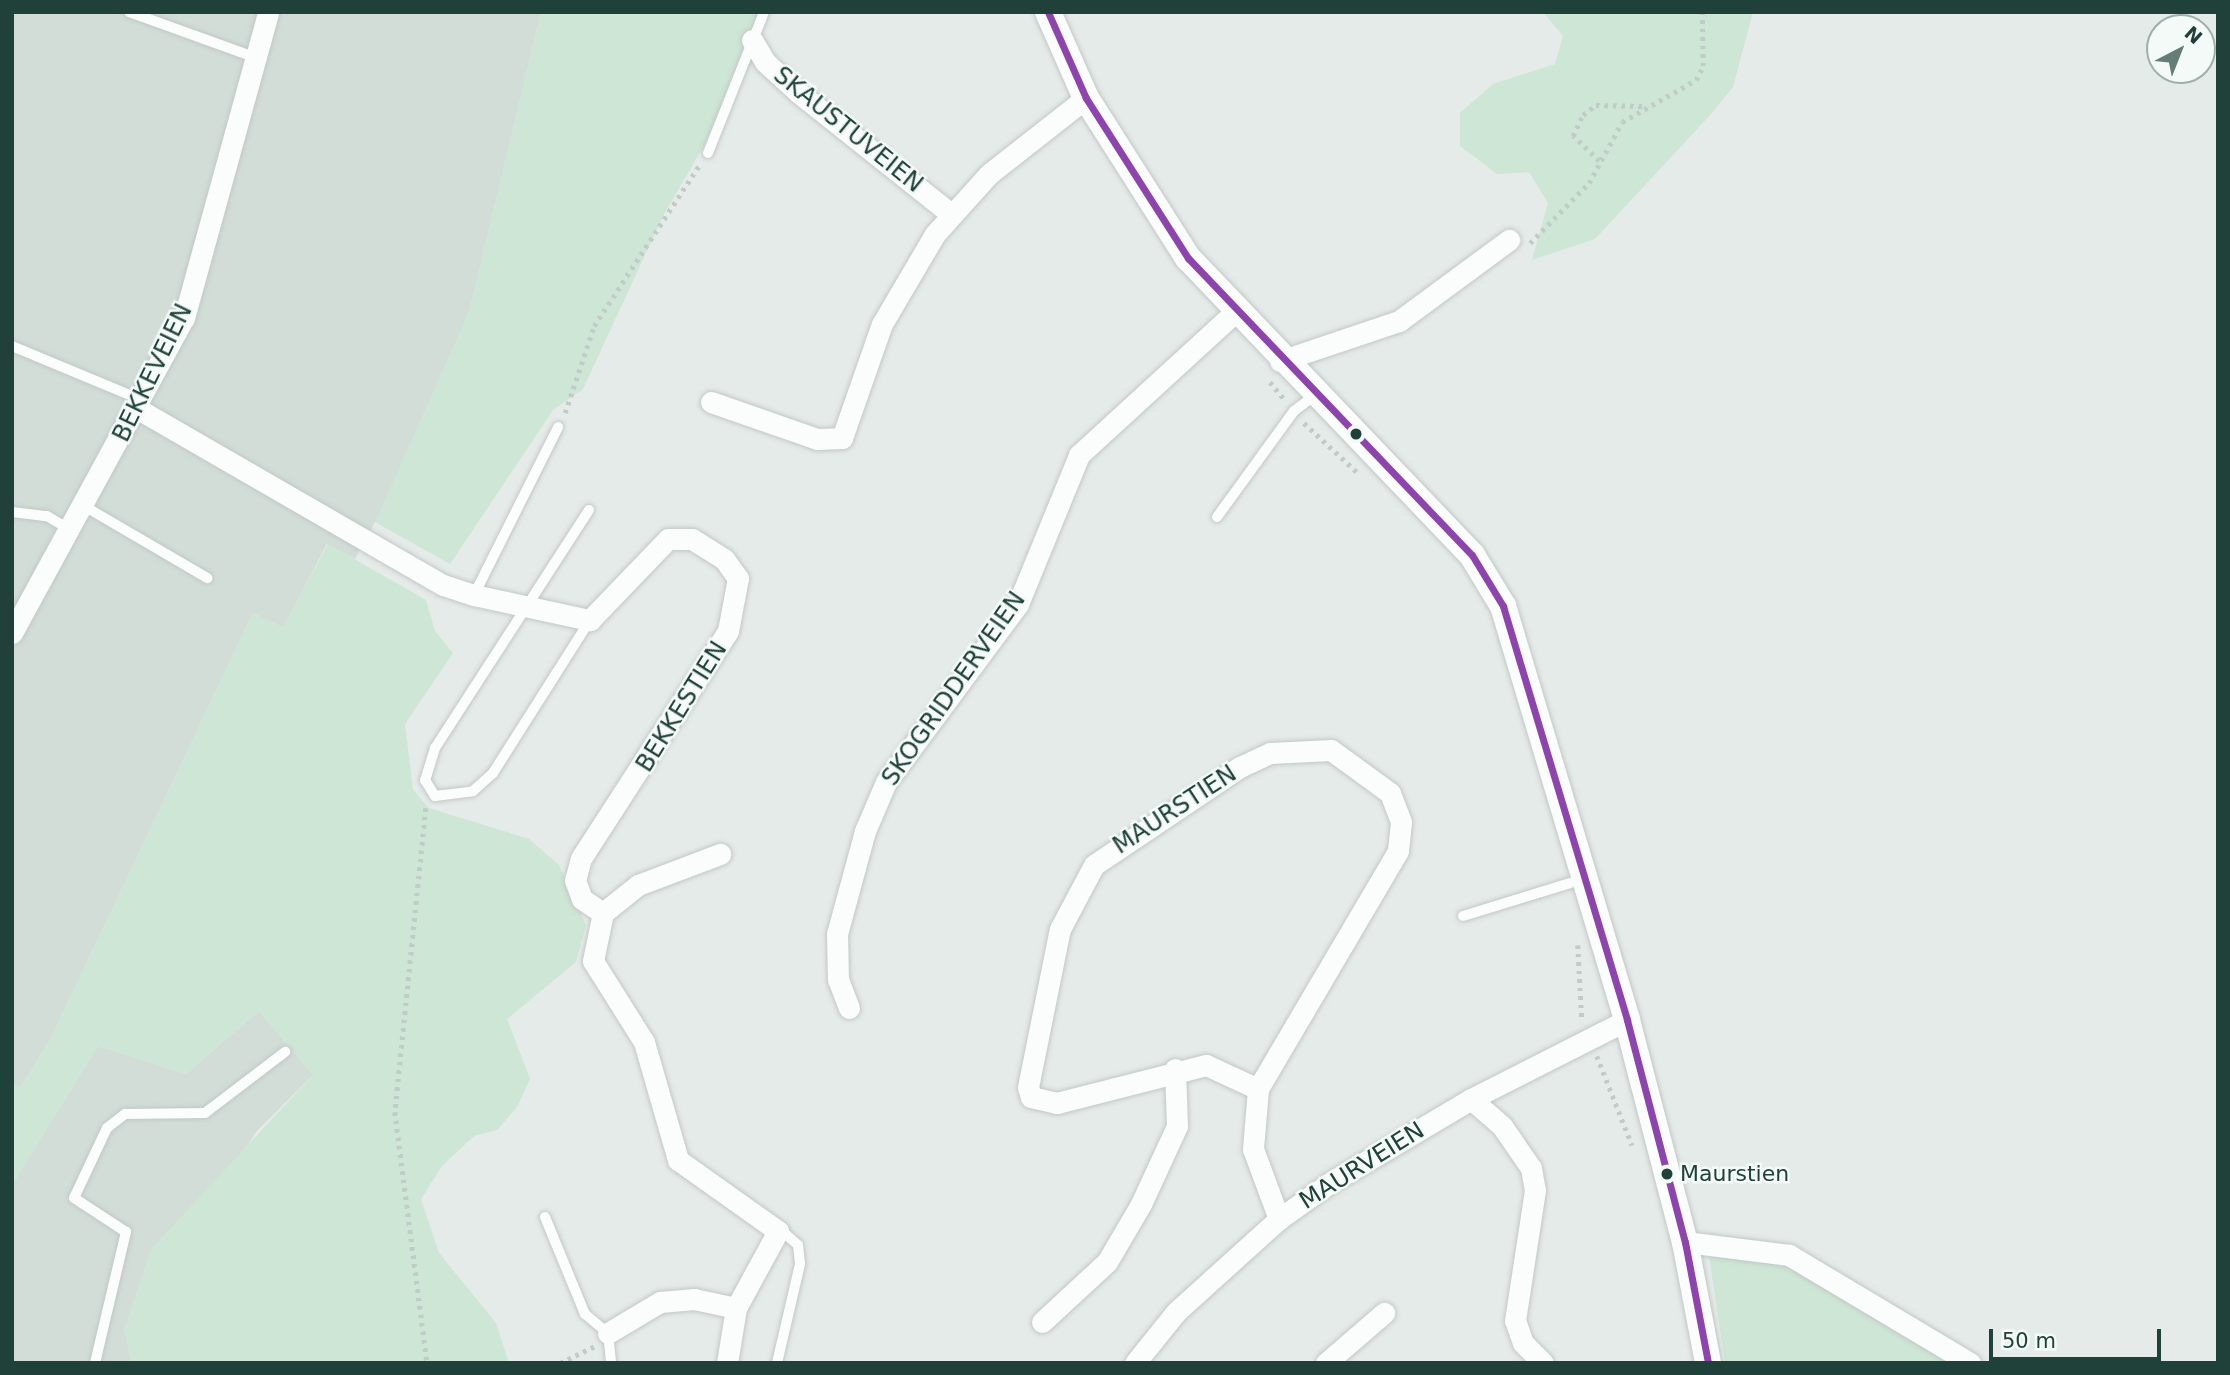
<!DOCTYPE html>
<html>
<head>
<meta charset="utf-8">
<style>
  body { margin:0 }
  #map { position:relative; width:2230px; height:1375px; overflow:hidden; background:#e5ebe8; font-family:"DejaVu Sans",sans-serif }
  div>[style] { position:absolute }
  .built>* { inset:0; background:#d2ddd8 }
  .green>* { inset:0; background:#cde6d5 }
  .path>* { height:4.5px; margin-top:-2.25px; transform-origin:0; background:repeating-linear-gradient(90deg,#c1cbc8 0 3.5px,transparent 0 8.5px) }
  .roads { filter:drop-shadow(0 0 2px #c2c8c6) drop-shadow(0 0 2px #c2c8c6) }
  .service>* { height:10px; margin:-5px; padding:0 5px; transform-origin:5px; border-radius:5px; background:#fbfcfc }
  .minor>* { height:21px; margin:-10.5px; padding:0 10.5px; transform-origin:10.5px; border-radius:10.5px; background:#fbfcfc }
  .tertiary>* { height:26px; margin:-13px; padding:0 13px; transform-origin:13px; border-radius:13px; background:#fbfcfc }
  .bus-1>* { height:7px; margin:-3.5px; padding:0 3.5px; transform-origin:3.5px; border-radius:3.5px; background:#8e44ad }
  .dots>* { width:19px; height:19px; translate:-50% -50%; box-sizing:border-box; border:4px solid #f3faf7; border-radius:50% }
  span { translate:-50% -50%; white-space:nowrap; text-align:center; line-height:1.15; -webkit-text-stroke:5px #f3faf7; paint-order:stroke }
  .bus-label { font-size:22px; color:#20413a }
  .left { translate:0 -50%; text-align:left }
  .street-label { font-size:24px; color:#20413a }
  .frame { position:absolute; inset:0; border:14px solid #20413a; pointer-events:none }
  .north { position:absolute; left:2146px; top:14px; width:70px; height:70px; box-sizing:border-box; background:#f3faf7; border:2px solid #9fb0ab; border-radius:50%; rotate:42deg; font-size:19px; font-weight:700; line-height:28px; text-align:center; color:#20413a }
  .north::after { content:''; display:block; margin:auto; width:24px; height:32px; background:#657c77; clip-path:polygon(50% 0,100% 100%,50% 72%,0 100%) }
  .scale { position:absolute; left:1989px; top:1329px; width:172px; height:32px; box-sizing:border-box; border:4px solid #20413a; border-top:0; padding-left:9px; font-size:21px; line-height:24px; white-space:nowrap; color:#20413a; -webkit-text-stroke:5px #f3faf7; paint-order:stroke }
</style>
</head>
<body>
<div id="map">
  <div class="built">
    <i style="clip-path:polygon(12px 12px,541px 12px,470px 309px,398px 479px,355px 559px,327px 544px,283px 628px,253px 613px,50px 1040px,21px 1087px,12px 1085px)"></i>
    <i style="clip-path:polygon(259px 1011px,313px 1075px,257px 1131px,124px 1329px,132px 1363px,12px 1363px,12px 1185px,98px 1046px,186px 1074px)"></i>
  </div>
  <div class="green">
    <i style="clip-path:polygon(541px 12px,766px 12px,752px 63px,664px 214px,583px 389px,553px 410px,450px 564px,375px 522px,470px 309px)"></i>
    <i style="clip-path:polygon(1543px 12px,1753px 12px,1733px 87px,1712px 113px,1595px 239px,1532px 260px,1548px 203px,1529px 172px,1497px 174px,1460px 146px,1460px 113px,1493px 84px,1555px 64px,1563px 36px)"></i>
    <i style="clip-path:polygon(328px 544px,426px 600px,435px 631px,453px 653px,405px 724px,413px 790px,429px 808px,529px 839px,559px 865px,586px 925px,576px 962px,507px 1019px,530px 1079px,517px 1107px,497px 1130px,474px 1136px,442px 1166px,421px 1199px,439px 1253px,496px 1323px,509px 1363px,132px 1363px,124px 1329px,151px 1249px,313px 1075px,259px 1011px,186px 1074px,98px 1046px,12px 1185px,12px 1085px,21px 1087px,50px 1040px,253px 613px,283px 627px)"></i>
    <i style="clip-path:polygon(1758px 1254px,1803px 1268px,1950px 1363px,1725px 1363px,1709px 1256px)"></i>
  </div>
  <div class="path">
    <i style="left:1599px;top:161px;width:36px;rotate:-136deg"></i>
    <i style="left:1573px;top:136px;width:23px;rotate:-65deg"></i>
    <i style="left:1583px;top:115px;width:16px;rotate:-38deg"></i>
    <i style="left:1596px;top:105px;width:46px;rotate:1.2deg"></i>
    <i style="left:1530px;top:243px;width:84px;rotate:-45.5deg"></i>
    <i style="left:1589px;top:183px;width:69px;rotate:-61.6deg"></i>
    <i style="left:1622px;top:122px;width:85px;rotate:-29.6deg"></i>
    <i style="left:1696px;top:80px;width:16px;rotate:-63deg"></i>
    <i style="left:1703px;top:66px;width:54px;rotate:-91.1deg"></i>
    <i style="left:1270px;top:382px;width:23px;rotate:50deg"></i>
    <i style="left:565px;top:413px;width:92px;rotate:-71.6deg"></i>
    <i style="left:594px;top:326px;width:194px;rotate:-56.8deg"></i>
    <i style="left:1304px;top:423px;width:75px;rotate:42.8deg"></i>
    <i style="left:426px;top:808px;width:306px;rotate:95.8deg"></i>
    <i style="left:395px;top:1112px;width:253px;rotate:82.7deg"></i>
    <i style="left:1578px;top:945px;width:77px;rotate:87deg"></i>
    <i style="left:1597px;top:1056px;width:96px;rotate:68.5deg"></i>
    <i style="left:560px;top:1363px;width:39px;rotate:-26deg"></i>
  </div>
  <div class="roads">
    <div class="service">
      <i style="left:129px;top:12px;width:136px;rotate:19.8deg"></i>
      <i style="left:708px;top:153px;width:152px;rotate:-68.3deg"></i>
      <i style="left:12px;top:346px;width:141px;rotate:22.6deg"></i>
      <i style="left:84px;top:506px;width:143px;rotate:30.3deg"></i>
      <i style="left:589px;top:510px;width:283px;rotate:122.9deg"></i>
      <i style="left:435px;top:748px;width:34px;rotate:107deg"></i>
      <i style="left:425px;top:780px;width:19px;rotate:58deg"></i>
      <i style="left:435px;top:796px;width:38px;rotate:-7deg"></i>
      <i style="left:473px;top:791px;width:27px;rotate:-42deg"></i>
      <i style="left:493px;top:773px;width:181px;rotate:-57.6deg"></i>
      <i style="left:12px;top:512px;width:35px;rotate:7deg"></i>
      <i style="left:47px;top:516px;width:27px;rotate:31deg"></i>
      <i style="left:1217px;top:517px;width:131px;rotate:-54deg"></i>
      <i style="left:1294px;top:411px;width:25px;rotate:-37deg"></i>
      <i style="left:474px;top:595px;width:188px;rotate:-63.4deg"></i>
      <i style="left:1463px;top:916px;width:112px;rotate:-17.1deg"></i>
      <i style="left:545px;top:1217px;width:105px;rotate:67.6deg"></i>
      <i style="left:585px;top:1314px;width:30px;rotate:40deg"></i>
      <i style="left:608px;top:1333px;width:30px;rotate:84deg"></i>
      <i style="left:95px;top:1363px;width:135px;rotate:-76.7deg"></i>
      <i style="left:126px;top:1232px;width:62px;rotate:-146.8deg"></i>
      <i style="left:74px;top:1198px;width:77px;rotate:-64.8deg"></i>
      <i style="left:107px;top:1128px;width:23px;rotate:-38deg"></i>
      <i style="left:125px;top:1114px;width:80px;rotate:-0.7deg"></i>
      <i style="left:205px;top:1113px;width:101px;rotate:-37.3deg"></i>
      <i style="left:777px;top:1363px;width:102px;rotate:-76.9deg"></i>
      <i style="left:800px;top:1264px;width:19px;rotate:-96deg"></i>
      <i style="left:798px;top:1245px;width:28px;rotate:-139deg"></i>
    </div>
    <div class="minor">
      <i style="left:752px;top:40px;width:26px;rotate:59deg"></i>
      <i style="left:765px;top:62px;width:46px;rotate:42.4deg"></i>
      <i style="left:799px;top:93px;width:193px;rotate:38.5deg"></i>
      <i style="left:1280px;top:361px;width:126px;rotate:-18.6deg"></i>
      <i style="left:1399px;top:321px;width:137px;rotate:-36.4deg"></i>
      <i style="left:711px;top:402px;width:112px;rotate:19.2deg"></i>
      <i style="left:817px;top:439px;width:25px;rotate:-2deg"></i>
      <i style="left:842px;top:438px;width:121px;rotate:-70.7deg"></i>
      <i style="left:882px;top:324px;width:104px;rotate:-59.5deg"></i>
      <i style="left:935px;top:234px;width:81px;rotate:-48deg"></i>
      <i style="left:989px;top:174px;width:123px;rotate:-38.1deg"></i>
      <i style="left:138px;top:409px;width:352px;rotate:30deg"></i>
      <i style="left:443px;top:585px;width:33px;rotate:18deg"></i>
      <i style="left:474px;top:595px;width:119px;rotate:12.2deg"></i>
      <i style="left:590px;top:620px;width:112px;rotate:-46.1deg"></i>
      <i style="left:668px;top:539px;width:24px"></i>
      <i style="left:692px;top:539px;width:38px;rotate:32deg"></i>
      <i style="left:724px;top:559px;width:24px;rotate:54deg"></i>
      <i style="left:738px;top:578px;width:54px;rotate:100.7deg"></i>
      <i style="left:728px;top:631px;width:270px;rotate:122.9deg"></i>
      <i style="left:581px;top:858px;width:23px;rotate:105deg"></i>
      <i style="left:575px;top:880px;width:20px;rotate:70deg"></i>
      <i style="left:582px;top:899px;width:25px;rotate:34deg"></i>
      <i style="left:603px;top:913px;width:45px;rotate:-38.7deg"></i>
      <i style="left:638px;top:885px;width:88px;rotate:-20.7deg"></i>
      <i style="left:12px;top:633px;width:359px;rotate:-61.4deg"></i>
      <i style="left:184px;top:318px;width:317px;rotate:-74.6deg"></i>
      <i style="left:603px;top:913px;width:49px;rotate:101.8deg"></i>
      <i style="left:593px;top:961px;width:96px;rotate:57.8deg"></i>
      <i style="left:644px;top:1042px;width:123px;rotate:73.9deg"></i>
      <i style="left:678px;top:1160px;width:123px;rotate:35.4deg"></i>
      <i style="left:778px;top:1231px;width:88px;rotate:118.6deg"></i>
      <i style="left:736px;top:1308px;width:56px;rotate:99.3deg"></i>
      <i style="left:849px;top:1008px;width:30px;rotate:-111deg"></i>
      <i style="left:838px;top:980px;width:46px;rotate:-91.2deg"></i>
      <i style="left:837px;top:934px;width:107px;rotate:-74.8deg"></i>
      <i style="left:865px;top:831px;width:53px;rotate:-66.8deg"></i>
      <i style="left:886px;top:782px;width:222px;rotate:-53.4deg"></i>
      <i style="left:1018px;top:604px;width:161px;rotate:-67.7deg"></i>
      <i style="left:1079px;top:455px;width:210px;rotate:-42.5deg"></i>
      <i style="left:1258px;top:1089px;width:57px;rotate:-155.2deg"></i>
      <i style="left:1206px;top:1065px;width:154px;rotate:165.7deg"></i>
      <i style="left:1057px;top:1103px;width:27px;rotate:-167deg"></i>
      <i style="left:1031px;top:1097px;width:10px;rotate:-107deg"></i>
      <i style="left:1028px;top:1087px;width:161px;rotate:-78.6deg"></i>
      <i style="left:1060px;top:929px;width:72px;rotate:-62deg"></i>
      <i style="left:1094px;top:865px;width:176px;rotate:-33.9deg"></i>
      <i style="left:1240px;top:767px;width:33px;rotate:-25deg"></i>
      <i style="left:1270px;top:753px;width:61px;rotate:-2.8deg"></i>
      <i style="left:1331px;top:750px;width:73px;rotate:36.1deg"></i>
      <i style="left:1390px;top:793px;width:31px;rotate:69deg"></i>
      <i style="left:1401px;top:822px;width:29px;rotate:96deg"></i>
      <i style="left:1398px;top:851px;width:276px;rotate:120.5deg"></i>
      <i style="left:1258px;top:1089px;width:60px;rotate:94.8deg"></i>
      <i style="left:1253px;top:1149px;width:75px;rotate:69.6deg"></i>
      <i style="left:1471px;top:1099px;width:41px;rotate:41.1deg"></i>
      <i style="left:1502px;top:1126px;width:51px;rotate:55.4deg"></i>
      <i style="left:1531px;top:1168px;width:22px;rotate:80deg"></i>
      <i style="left:1535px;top:1190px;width:132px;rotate:98.7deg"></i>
      <i style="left:1515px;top:1320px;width:24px;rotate:71deg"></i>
      <i style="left:1523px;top:1343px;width:28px;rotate:45deg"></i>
      <i style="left:1685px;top:1242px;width:105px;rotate:7.1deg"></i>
      <i style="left:1789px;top:1255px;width:211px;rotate:30.8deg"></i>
      <i style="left:1042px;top:1322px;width:88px;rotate:-42.7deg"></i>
      <i style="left:1107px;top:1262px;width:67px;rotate:-59.6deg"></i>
      <i style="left:1141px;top:1204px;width:86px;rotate:-65.2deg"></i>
      <i style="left:1177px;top:1126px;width:57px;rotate:-92deg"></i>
      <i style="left:608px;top:1333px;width:61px;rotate:-30.8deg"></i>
      <i style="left:660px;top:1302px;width:34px;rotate:-5deg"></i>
      <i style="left:694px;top:1299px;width:43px;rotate:12.1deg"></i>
      <i style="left:1135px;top:1363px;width:65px;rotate:-51.2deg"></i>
      <i style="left:1176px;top:1312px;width:139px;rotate:-42.1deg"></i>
      <i style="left:1279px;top:1219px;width:60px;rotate:-35.5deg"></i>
      <i style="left:1328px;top:1184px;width:166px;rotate:-30.7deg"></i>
      <i style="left:1471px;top:1099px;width:175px;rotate:-26.9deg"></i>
      <i style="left:1326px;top:1363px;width:77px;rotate:-40.8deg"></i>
    </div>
    <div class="tertiary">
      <i style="left:1048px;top:12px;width:94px;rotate:66.2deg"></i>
      <i style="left:1086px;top:98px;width:190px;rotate:57.5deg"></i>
      <i style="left:1188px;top:258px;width:411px;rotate:46.3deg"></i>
      <i style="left:1472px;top:555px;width:60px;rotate:58.7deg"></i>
      <i style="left:1503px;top:606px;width:432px;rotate:73.3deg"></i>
      <i style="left:1627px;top:1020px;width:229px;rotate:75.4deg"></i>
      <i style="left:1685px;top:1242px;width:123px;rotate:79.2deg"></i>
    </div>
  </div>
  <div class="bus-1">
    <i style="left:1048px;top:12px;width:94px;rotate:66.2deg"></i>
    <i style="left:1086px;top:98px;width:190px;rotate:57.5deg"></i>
    <i style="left:1188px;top:258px;width:411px;rotate:46.3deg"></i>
    <i style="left:1472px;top:555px;width:60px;rotate:58.7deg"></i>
    <i style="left:1503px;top:606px;width:432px;rotate:73.3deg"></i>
    <i style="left:1627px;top:1020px;width:229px;rotate:75.4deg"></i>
    <i style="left:1685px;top:1242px;width:123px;rotate:79.2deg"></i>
  </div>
  <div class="dots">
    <i style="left:1356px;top:434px;background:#20413a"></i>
    <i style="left:1667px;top:1174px;background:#20413a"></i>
  </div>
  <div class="bus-label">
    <span class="left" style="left:1680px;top:1174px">Maurstien</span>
  </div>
  <div class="street-label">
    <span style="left:848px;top:130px;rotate:39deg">SKAUSTUVEIEN</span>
    <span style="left:153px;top:373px;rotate:-64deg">BEKKEVEIEN</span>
    <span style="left:954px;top:689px;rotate:-55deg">SKOGRIDDERVEIEN</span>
    <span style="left:682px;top:707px;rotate:-58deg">BEKKESTIEN</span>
    <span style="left:1175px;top:810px;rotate:-33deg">MAURSTIEN</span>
    <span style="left:1362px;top:1166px;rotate:-32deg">MAURVEIEN</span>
  </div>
  <div class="frame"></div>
  <div class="north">N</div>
  <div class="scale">50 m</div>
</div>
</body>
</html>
